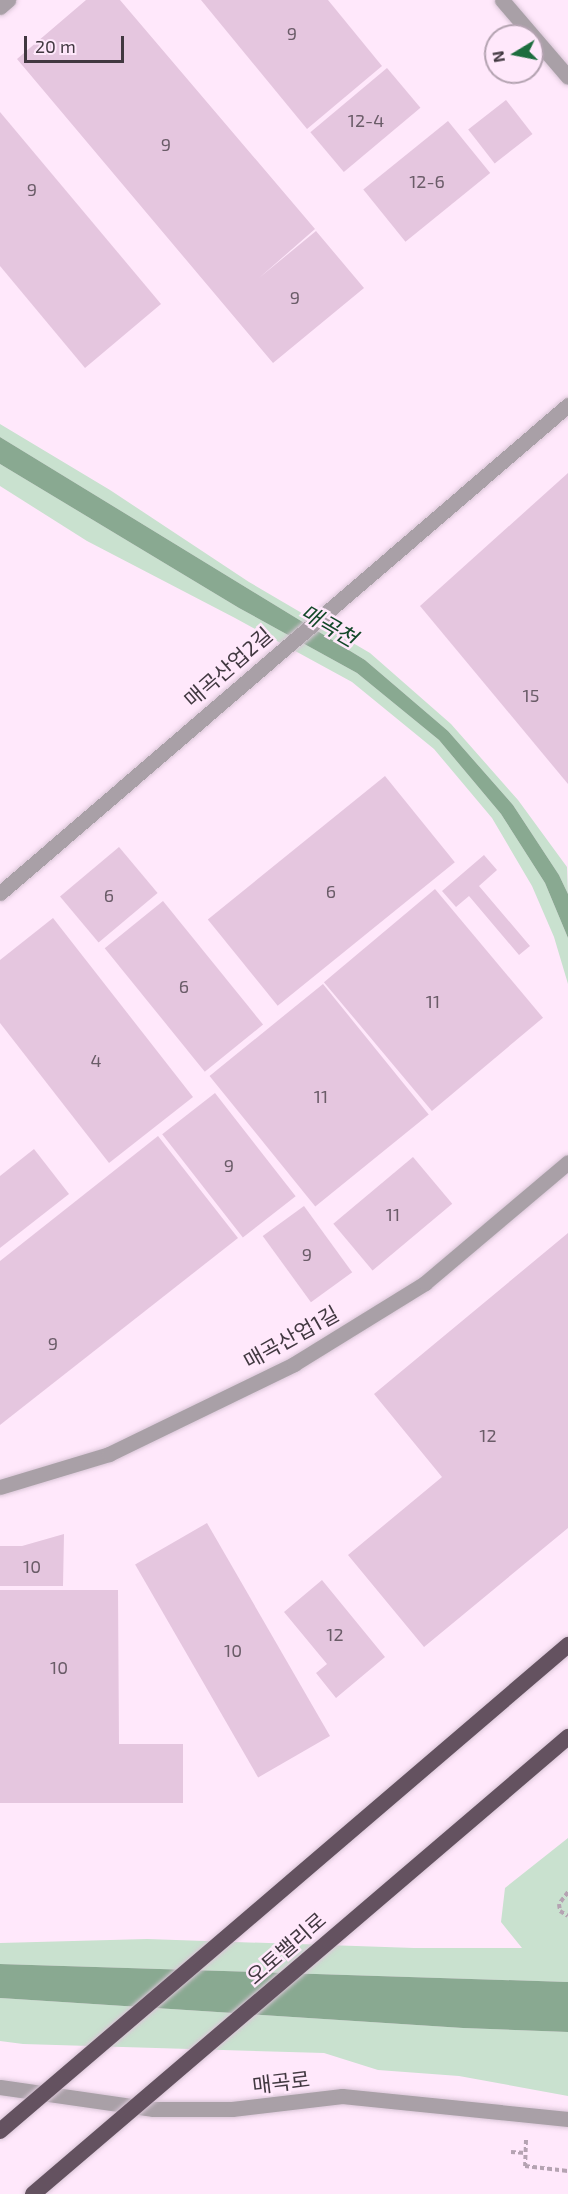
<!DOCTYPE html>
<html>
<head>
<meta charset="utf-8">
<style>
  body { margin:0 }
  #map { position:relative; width:568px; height:2194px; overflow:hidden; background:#ffe8fb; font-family:"Exo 2","Noto Sans KR",sans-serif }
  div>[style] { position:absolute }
  .green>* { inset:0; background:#c9e1cf }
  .water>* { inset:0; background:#89a991 }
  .building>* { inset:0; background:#e5c6df; transform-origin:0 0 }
  .path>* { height:4px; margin-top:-2px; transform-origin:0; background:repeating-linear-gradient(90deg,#b5a3b2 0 4.5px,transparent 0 7.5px) }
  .roads { filter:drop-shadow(0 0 2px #d9c5d6) drop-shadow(0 0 2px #d9c5d6) }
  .minor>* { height:15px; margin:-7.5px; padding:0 7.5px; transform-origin:7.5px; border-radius:7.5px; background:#a9a0a7 }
  .bridges { filter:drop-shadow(0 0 2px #d9c5d6) drop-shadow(0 0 2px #d9c5d6) }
  .trunk-bridge>* { height:16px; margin:-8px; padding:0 8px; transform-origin:8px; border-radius:8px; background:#645260 }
  span { translate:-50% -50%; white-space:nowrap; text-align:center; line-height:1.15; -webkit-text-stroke:5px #ffe8fb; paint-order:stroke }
  .number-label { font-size:18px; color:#6a5c68 }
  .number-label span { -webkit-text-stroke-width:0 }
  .street-label { font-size:21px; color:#413840 }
  .water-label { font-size:22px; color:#114727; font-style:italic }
  .north { position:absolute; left:484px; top:24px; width:60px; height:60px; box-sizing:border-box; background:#ffe8fb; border:2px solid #b3a2b0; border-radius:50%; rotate:260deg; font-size:16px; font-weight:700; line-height:24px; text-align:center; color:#413840 }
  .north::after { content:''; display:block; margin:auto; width:21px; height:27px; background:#1d6d3e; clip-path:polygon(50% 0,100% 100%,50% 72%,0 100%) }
  .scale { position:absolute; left:24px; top:36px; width:100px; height:27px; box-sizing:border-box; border:3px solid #413840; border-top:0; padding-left:8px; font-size:18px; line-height:21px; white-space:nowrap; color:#413840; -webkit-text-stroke:4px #ffe8fb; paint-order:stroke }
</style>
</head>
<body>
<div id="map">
  <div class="green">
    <i style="clip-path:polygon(0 424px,110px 490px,249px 582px,370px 653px,451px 724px,518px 800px,567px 867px,568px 894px,559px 875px,513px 805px,448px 731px,365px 660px,0 437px)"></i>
    <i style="clip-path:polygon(0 464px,239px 608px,357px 673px,439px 740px,501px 814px,545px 883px,568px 938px,568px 984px,554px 937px,532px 886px,492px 818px,434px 749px,352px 682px,235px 618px,87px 541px,0 486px)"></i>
    <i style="clip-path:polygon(568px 1838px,568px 1982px,0 1964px,0 1943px,147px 1939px,414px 1948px,522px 1948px,501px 1922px,505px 1888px)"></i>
    <i style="clip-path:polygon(0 1998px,463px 2028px,568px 2032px,568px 2096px,459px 2076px,378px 2070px,324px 2053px,23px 2044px,0 2041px)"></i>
  </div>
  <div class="water">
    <i style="clip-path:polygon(0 437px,365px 660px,448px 731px,513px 805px,559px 875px,568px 894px,568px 938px,545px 883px,501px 814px,439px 740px,357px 673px,239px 608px,0 464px)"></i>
    <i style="clip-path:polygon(0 1964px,568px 1982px,568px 2032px,463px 2028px,0 1998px)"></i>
  </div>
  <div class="building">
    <i style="clip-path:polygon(86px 0,120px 0,315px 229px,259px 278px,316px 231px,364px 288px,273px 363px,17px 59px)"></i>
    <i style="clip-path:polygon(201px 0,328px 0,382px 66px,307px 129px)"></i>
    <i style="left:387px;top:68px;width:52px;height:100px;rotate:50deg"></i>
    <i style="left:506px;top:100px;width:43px;height:48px;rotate:52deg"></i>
    <i style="clip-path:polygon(0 112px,161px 304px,85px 368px,0 266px)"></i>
    <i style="left:448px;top:121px;width:67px;height:109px;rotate:51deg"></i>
    <i style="clip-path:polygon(568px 473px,568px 784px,420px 606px)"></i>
    <i style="left:385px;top:776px;width:111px;height:228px;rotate:51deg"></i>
    <i style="left:119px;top:847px;width:60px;height:77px;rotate:50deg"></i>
    <i style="clip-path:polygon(484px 855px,497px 870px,479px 886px,530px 946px,519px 955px,469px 896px,456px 907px,442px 891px)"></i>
    <i style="left:435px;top:889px;width:168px;height:145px;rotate:50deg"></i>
    <i style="left:163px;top:901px;width:159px;height:75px;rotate:51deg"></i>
    <i style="clip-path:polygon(53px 918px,193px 1097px,109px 1163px,0 1023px,0 960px)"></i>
    <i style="left:323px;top:984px;width:168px;height:146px;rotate:51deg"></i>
    <i style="left:215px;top:1093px;width:131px;height:67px;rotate:52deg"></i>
    <i style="clip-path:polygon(158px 1136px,238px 1238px,0 1425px,0 1261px)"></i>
    <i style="clip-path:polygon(34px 1149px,69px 1194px,0 1248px,0 1176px)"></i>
    <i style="left:413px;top:1157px;width:61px;height:104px;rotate:50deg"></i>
    <i style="left:304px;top:1206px;width:82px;height:51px;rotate:54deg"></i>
    <i style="clip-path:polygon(568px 1233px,568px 1528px,424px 1647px,348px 1555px,442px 1477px,374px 1394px)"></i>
    <i style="left:207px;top:1523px;width:246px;height:83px;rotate:60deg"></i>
    <i style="clip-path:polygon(64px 1534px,63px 1586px,0 1586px,0 1546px,22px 1546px)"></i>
    <i style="clip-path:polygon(322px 1580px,385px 1657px,336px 1698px,316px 1673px,327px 1664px,284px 1612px)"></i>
    <i style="clip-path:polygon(0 1590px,118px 1590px,119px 1744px,183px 1744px,183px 1803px,0 1803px)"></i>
  </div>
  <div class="path">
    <i style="left:568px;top:1892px;width:15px;rotate:127deg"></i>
    <i style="left:559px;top:1904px;width:7px;rotate:82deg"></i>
    <i style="left:560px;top:1911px;width:9px;rotate:32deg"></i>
    <i style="left:526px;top:2140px;width:26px;rotate:92deg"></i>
    <i style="left:525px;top:2166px;width:43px;rotate:6.6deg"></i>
    <i style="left:511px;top:2152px;width:15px;rotate:4deg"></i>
  </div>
  <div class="roads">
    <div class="minor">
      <i style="left:502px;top:0;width:101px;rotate:49.4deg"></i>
      <i style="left:0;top:7px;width:11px;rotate:-41deg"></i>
      <i style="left:0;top:893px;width:749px;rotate:-40.67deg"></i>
      <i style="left:0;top:1487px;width:114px;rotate:-16.8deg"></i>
      <i style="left:109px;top:1454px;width:206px;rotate:-25.9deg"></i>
      <i style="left:294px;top:1364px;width:154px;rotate:-31.7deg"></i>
      <i style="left:425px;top:1283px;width:187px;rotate:-40.2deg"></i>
      <i style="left:0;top:2087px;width:155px;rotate:8.2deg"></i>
      <i style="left:153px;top:2109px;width:79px"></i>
      <i style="left:232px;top:2109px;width:111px;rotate:-6.7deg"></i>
      <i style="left:342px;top:2096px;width:227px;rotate:5.8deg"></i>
    </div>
  </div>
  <div class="bridges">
    <div class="trunk-bridge">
      <i style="left:0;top:2131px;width:748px;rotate:-40.55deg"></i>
      <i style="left:33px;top:2194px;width:704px;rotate:-40.5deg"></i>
    </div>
  </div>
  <div class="number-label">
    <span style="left:292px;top:33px">9</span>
    <span style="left:366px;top:120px">12-4</span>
    <span style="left:166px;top:144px">9</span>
    <span style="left:427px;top:181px">12-6</span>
    <span style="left:32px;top:189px">9</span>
    <span style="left:295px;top:297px">9</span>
    <span style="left:531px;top:695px">15</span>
    <span style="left:331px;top:891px">6</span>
    <span style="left:109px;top:895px">6</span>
    <span style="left:184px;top:986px">6</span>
    <span style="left:433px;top:1001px">11</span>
    <span style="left:96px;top:1060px">4</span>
    <span style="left:321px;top:1096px">11</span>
    <span style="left:229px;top:1165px">9</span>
    <span style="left:393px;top:1214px">11</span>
    <span style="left:307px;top:1254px">9</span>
    <span style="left:53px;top:1343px">9</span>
    <span style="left:488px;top:1435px">12</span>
    <span style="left:32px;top:1566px">10</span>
    <span style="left:335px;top:1634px">12</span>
    <span style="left:233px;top:1650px">10</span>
    <span style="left:59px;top:1667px">10</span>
  </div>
  <div class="street-label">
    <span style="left:228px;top:667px;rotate:-41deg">매곡산업2길</span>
    <span style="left:291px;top:1337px;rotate:-29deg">매곡산업1길</span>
    <span style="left:286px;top:1948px;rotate:-41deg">오토밸리로</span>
    <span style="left:281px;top:2082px;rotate:-7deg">매곡로</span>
  </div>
  <div class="water-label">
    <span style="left:329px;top:625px;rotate:30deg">매곡천</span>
  </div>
  <div class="north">N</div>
  <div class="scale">20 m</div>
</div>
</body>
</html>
